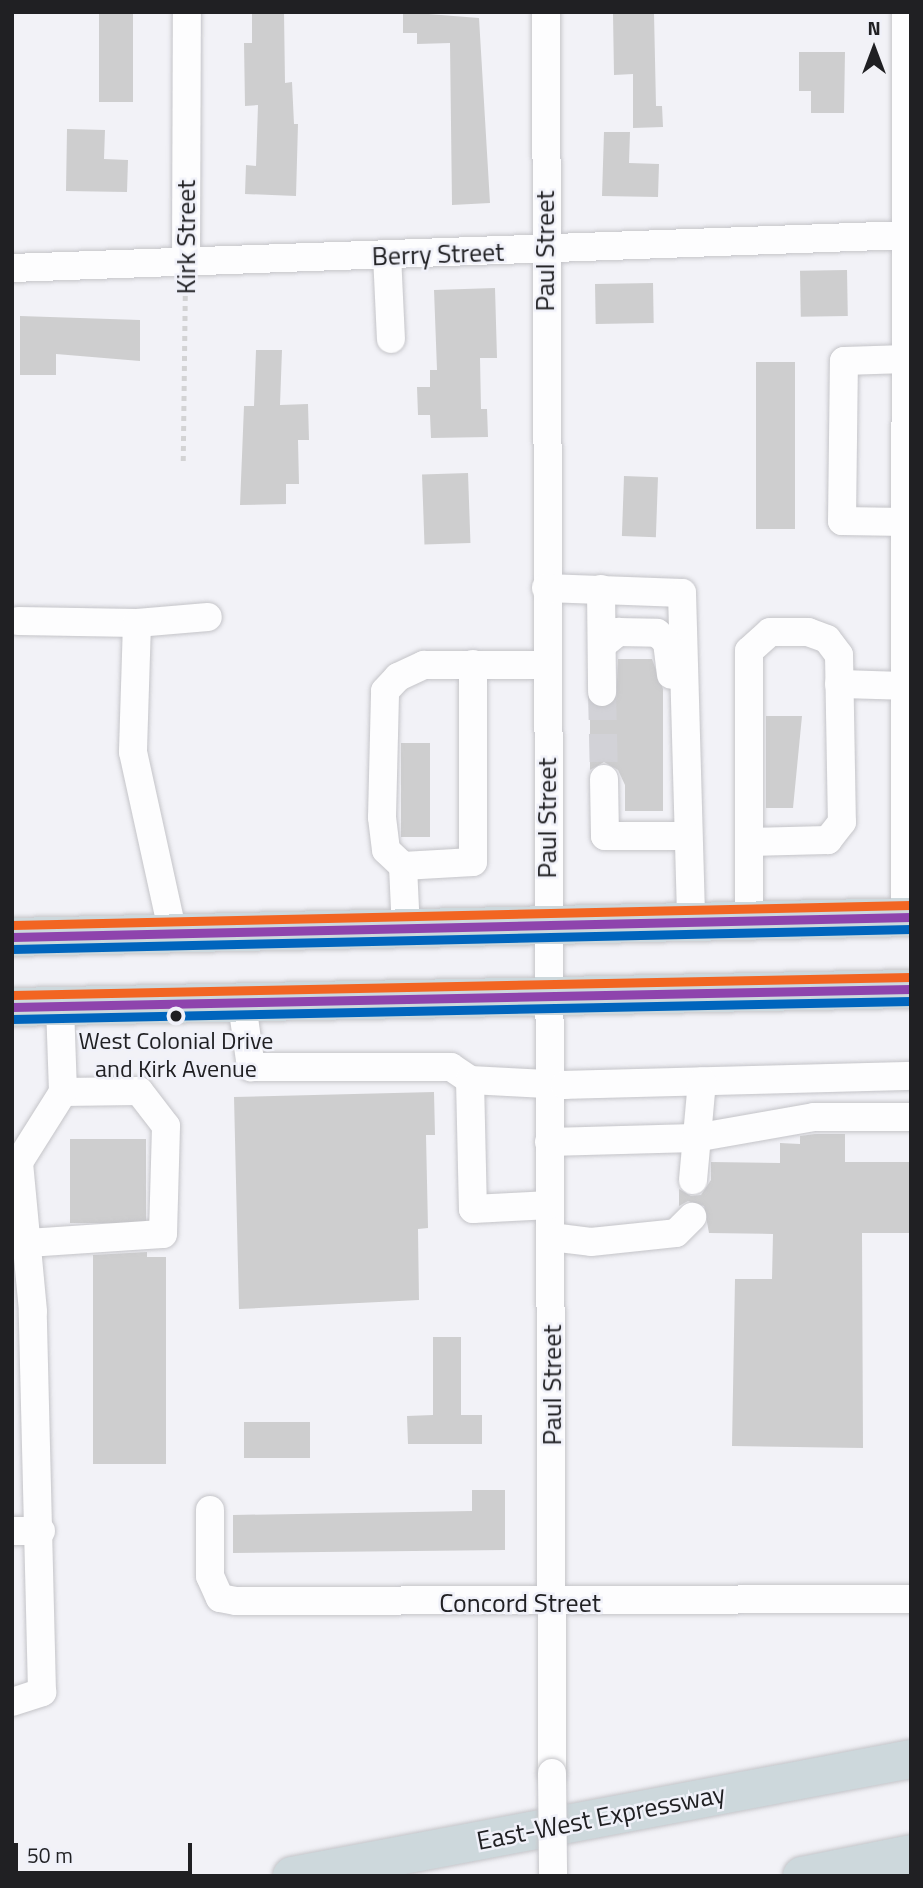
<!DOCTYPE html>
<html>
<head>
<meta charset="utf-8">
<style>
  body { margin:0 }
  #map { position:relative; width:923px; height:1888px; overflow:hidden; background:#f2f2f7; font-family:"Titillium Web",sans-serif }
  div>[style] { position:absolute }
  .building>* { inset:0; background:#cececf; transform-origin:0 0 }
  .minor-tunnel>* { height:28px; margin-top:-14px; transform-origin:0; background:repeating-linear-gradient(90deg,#d2d2d7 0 28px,transparent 0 42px) }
  .path>* { height:4.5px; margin-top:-2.25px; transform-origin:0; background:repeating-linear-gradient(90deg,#d3d3d4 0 5px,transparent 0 10px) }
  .roads { filter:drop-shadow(0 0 2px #c4c4c8) drop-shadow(0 0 2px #c4c4c8) }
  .minor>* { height:28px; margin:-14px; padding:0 14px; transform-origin:14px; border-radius:14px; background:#fdfdfe }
  .highway>* { height:38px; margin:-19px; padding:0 19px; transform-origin:19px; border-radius:19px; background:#cdd8dc }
  .bridges { filter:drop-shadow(0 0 2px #c4c4c8) drop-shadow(0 0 2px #c4c4c8) }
  .minor-bridge>* { height:28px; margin:-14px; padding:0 14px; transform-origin:14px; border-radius:14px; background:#fdfdfe }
  .bus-1>* { height:9px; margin:-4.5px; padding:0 4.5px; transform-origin:4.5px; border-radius:4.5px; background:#8e44ad }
  .bus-2>* { height:9px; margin:-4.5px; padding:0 4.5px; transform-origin:4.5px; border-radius:4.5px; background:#0065bd }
  .bus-3>* { height:9px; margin:-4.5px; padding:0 4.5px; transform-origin:4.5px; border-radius:4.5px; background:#f26522 }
  .dots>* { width:19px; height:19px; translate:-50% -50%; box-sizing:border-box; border:4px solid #f0f1f9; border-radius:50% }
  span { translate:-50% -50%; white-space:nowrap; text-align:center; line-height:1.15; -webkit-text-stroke:5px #f0f1f9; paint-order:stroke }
  .bus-label { font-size:24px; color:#202023 }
  .street-label { font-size:26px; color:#202023 }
  .frame { position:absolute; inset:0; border:14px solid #202023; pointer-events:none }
  .north { position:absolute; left:839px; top:14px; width:70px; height:70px; -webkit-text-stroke:5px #f0f1f9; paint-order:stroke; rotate:0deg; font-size:19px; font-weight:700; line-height:28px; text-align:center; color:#202023 }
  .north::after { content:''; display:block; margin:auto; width:24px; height:32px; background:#202023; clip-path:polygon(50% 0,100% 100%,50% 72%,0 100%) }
  .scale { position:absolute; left:14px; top:1843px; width:178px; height:32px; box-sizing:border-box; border:4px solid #202023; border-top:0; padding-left:9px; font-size:21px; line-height:24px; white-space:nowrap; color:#202023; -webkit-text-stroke:5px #f0f1f9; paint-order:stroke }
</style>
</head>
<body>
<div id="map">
  <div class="building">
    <i style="left:99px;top:12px;width:34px;height:90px"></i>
    <i style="clip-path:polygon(252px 12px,284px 12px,285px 83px,292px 82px,294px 124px,298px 124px,296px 196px,245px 194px,246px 165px,256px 166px,258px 105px,245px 106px,244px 43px,252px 43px)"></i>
    <i style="clip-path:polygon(403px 12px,479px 18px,490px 203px,452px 205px,450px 43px,417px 44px,417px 33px,403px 33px)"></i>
    <i style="clip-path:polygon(654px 13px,656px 106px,662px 106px,663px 127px,633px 128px,633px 74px,614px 75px,613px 14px)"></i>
    <i style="clip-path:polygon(799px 52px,845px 52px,844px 113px,811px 113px,811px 91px,799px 91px)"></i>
    <i style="clip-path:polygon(67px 129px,105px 130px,104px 159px,128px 160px,127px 192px,66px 191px)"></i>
    <i style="clip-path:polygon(604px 132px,630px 132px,629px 163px,659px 164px,658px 197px,602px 196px)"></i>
    <i style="left:847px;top:270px;width:46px;height:47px;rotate:89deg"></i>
    <i style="left:653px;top:283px;width:40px;height:58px;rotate:89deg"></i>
    <i style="clip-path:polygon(495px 288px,497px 358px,480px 358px,481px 409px,487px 409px,488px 437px,431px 438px,430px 415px,418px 415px,417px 387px,430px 387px,430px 370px,437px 370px,434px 290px)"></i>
    <i style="clip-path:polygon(20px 316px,140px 320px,140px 361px,56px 354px,56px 375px,20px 375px)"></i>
    <i style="clip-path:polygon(256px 350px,282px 350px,280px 405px,308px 404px,309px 440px,298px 440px,299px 484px,286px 484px,286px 504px,240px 505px,244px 406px,254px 406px)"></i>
    <i style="left:756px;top:362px;width:39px;height:167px"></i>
    <i style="left:468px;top:473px;width:70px;height:46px;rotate:88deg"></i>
    <i style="left:624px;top:476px;width:34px;height:60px;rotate:2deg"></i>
    <i style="clip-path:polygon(618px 659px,652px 659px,663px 689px,663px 811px,625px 811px,625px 785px,618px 770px,604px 762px,590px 770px,590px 703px,603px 709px,616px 701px)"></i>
    <i style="clip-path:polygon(766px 716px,802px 716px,793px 808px,766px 808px)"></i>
    <i style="left:401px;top:743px;width:29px;height:94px"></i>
    <i style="clip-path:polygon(434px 1092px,435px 1135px,426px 1135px,428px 1228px,418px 1229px,419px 1300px,239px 1309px,234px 1097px)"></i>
    <i style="clip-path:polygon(815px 1134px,845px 1134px,845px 1162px,911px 1162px,911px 1233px,862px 1233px,863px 1448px,732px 1446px,735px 1279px,772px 1279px,773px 1234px,709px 1233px,704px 1206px,688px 1201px,679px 1206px,679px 1189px,691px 1196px,701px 1195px,711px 1180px,711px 1162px,780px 1163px,780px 1143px,800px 1144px,800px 1136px)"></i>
    <i style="left:70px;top:1139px;width:76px;height:84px"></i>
    <i style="clip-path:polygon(147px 1252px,147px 1257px,166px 1257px,166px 1464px,93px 1464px,93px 1255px)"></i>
    <i style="clip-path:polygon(433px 1337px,461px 1337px,461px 1415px,482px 1415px,482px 1444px,408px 1444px,407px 1416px,433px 1415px)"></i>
    <i style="left:244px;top:1422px;width:66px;height:36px"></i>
    <i style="clip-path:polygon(472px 1490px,505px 1490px,505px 1550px,233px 1553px,233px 1515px,472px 1511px)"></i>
  </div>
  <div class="minor-tunnel">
    <i style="left:602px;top:692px;width:87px;rotate:88.7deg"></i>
  </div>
  <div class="path">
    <i style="left:183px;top:461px;width:174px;rotate:-89.3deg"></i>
  </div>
  <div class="roads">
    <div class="minor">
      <i style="left:546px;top:12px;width:1761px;rotate:89.8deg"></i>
      <i style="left:387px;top:255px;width:84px;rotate:87.3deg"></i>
      <i style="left:186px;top:261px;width:249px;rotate:-89.8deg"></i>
      <i style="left:12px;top:268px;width:895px;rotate:-2.11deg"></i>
      <i style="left:905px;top:522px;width:63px;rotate:-179.1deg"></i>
      <i style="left:842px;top:521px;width:160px;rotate:-89.3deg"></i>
      <i style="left:844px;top:361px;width:62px;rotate:-1.8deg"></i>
      <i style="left:546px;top:588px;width:136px;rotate:2.1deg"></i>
      <i style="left:682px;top:593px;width:329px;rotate:88.4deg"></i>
      <i style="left:601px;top:589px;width:103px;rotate:89.4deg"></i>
      <i style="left:18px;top:621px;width:119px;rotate:1deg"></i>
      <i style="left:137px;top:623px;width:129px;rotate:91.8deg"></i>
      <i style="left:133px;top:752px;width:186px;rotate:77.6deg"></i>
      <i style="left:137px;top:623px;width:71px;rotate:-4.8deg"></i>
      <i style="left:602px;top:645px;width:21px;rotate:-39deg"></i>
      <i style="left:618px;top:632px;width:39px;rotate:1deg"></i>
      <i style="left:657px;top:633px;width:13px;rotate:42deg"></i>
      <i style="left:667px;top:642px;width:33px;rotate:83deg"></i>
      <i style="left:839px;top:684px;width:66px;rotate:1.7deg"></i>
      <i style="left:604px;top:779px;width:57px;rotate:89deg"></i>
      <i style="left:605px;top:836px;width:82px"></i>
      <i style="left:403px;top:866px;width:70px;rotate:-3.3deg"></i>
      <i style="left:473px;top:862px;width:198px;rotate:-90deg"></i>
      <i style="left:905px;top:918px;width:906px;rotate:-89.94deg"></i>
      <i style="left:749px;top:921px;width:270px;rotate:-90deg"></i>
      <i style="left:749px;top:651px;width:28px;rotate:-42deg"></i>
      <i style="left:770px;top:632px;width:38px"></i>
      <i style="left:808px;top:632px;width:20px;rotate:20deg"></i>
      <i style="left:827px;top:639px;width:20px;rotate:53deg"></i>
      <i style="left:839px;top:655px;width:167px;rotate:89deg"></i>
      <i style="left:842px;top:822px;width:23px;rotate:128deg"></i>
      <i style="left:828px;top:840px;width:79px;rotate:178.5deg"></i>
      <i style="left:406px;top:930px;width:64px;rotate:-92.7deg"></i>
      <i style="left:403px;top:866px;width:23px;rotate:-137deg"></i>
      <i style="left:386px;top:850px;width:33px;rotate:-97deg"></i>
      <i style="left:382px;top:817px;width:126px;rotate:-88.6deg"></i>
      <i style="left:385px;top:691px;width:19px;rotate:-47deg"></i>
      <i style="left:398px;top:677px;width:29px;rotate:-25deg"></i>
      <i style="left:424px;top:665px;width:122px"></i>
      <i style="left:242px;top:1004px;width:64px;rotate:81.9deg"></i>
      <i style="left:251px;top:1067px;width:200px"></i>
      <i style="left:451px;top:1067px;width:23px;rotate:34deg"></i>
      <i style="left:470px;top:1080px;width:129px;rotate:88.7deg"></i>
      <i style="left:473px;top:1209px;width:77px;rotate:-3deg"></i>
      <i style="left:470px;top:1080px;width:95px;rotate:3deg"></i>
      <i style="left:565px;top:1085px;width:346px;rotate:-1.5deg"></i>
      <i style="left:549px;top:1142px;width:146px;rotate:-1.6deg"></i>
      <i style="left:695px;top:1138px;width:121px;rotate:-10deg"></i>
      <i style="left:814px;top:1117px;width:97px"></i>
      <i style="left:693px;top:1180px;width:99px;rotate:-84.8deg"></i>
      <i style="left:551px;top:1237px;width:40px;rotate:7.1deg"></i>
      <i style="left:591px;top:1242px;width:85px;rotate:-6deg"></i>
      <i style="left:676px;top:1233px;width:23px;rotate:-45deg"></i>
      <i style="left:27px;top:1243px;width:136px;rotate:-3.8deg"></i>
      <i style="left:163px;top:1234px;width:108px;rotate:-88.4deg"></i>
      <i style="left:166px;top:1126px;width:44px;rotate:-127.6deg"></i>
      <i style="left:139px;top:1091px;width:76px;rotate:179.2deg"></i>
      <i style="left:210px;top:1510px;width:66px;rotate:90deg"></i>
      <i style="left:210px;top:1576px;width:24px;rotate:66deg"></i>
      <i style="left:220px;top:1598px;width:16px;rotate:11deg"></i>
      <i style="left:236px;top:1601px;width:675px;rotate:-0.17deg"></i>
      <i style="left:12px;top:1531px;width:29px"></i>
      <i style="left:12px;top:1702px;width:32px;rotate:-18deg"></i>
      <i style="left:42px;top:1692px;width:381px;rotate:-91.4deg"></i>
      <i style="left:33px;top:1311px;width:150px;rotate:-95.4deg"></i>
      <i style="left:19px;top:1162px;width:83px;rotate:-57.8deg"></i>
      <i style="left:63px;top:1092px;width:86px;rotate:-92deg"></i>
    </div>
    <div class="highway">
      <i style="left:12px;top:937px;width:899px;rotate:-1.27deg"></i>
      <i style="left:12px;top:1007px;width:899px;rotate:-1.15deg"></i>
      <i style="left:292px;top:1876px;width:630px;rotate:-10.7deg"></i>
      <i style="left:802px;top:1876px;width:111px;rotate:-11.4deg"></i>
    </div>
  </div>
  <div class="bridges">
    <div class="minor-bridge">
      <i style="left:552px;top:1773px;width:103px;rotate:89.4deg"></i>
    </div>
  </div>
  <div class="bus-1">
    <i style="left:12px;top:937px;width:899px;rotate:-1.27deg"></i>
    <i style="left:12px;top:1007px;width:899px;rotate:-1.15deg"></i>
  </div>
  <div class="bus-2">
    <i style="left:12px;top:949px;width:899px;rotate:-1.27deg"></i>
    <i style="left:12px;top:1019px;width:899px;rotate:-1.15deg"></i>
  </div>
  <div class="bus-3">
    <i style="left:12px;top:925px;width:899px;rotate:-1.27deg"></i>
    <i style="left:12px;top:995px;width:899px;rotate:-1.15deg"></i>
  </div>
  <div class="dots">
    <i style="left:176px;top:1016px;background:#202023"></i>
  </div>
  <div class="bus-label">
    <span style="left:176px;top:1055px">West Colonial Drive<br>and Kirk Avenue</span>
  </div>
  <div class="street-label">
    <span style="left:186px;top:237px;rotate:-90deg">Kirk Street</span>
    <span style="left:545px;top:251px;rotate:-90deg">Paul Street</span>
    <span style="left:438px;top:254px;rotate:-2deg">Berry Street</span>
    <span style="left:547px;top:818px;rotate:-90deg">Paul Street</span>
    <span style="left:552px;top:1385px;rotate:-90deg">Paul Street</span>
    <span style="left:520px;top:1603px">Concord Street</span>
    <span style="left:601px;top:1817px;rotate:-11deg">East-West Expressway</span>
  </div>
  <div class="frame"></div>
  <div class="north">N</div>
  <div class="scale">50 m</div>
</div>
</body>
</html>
